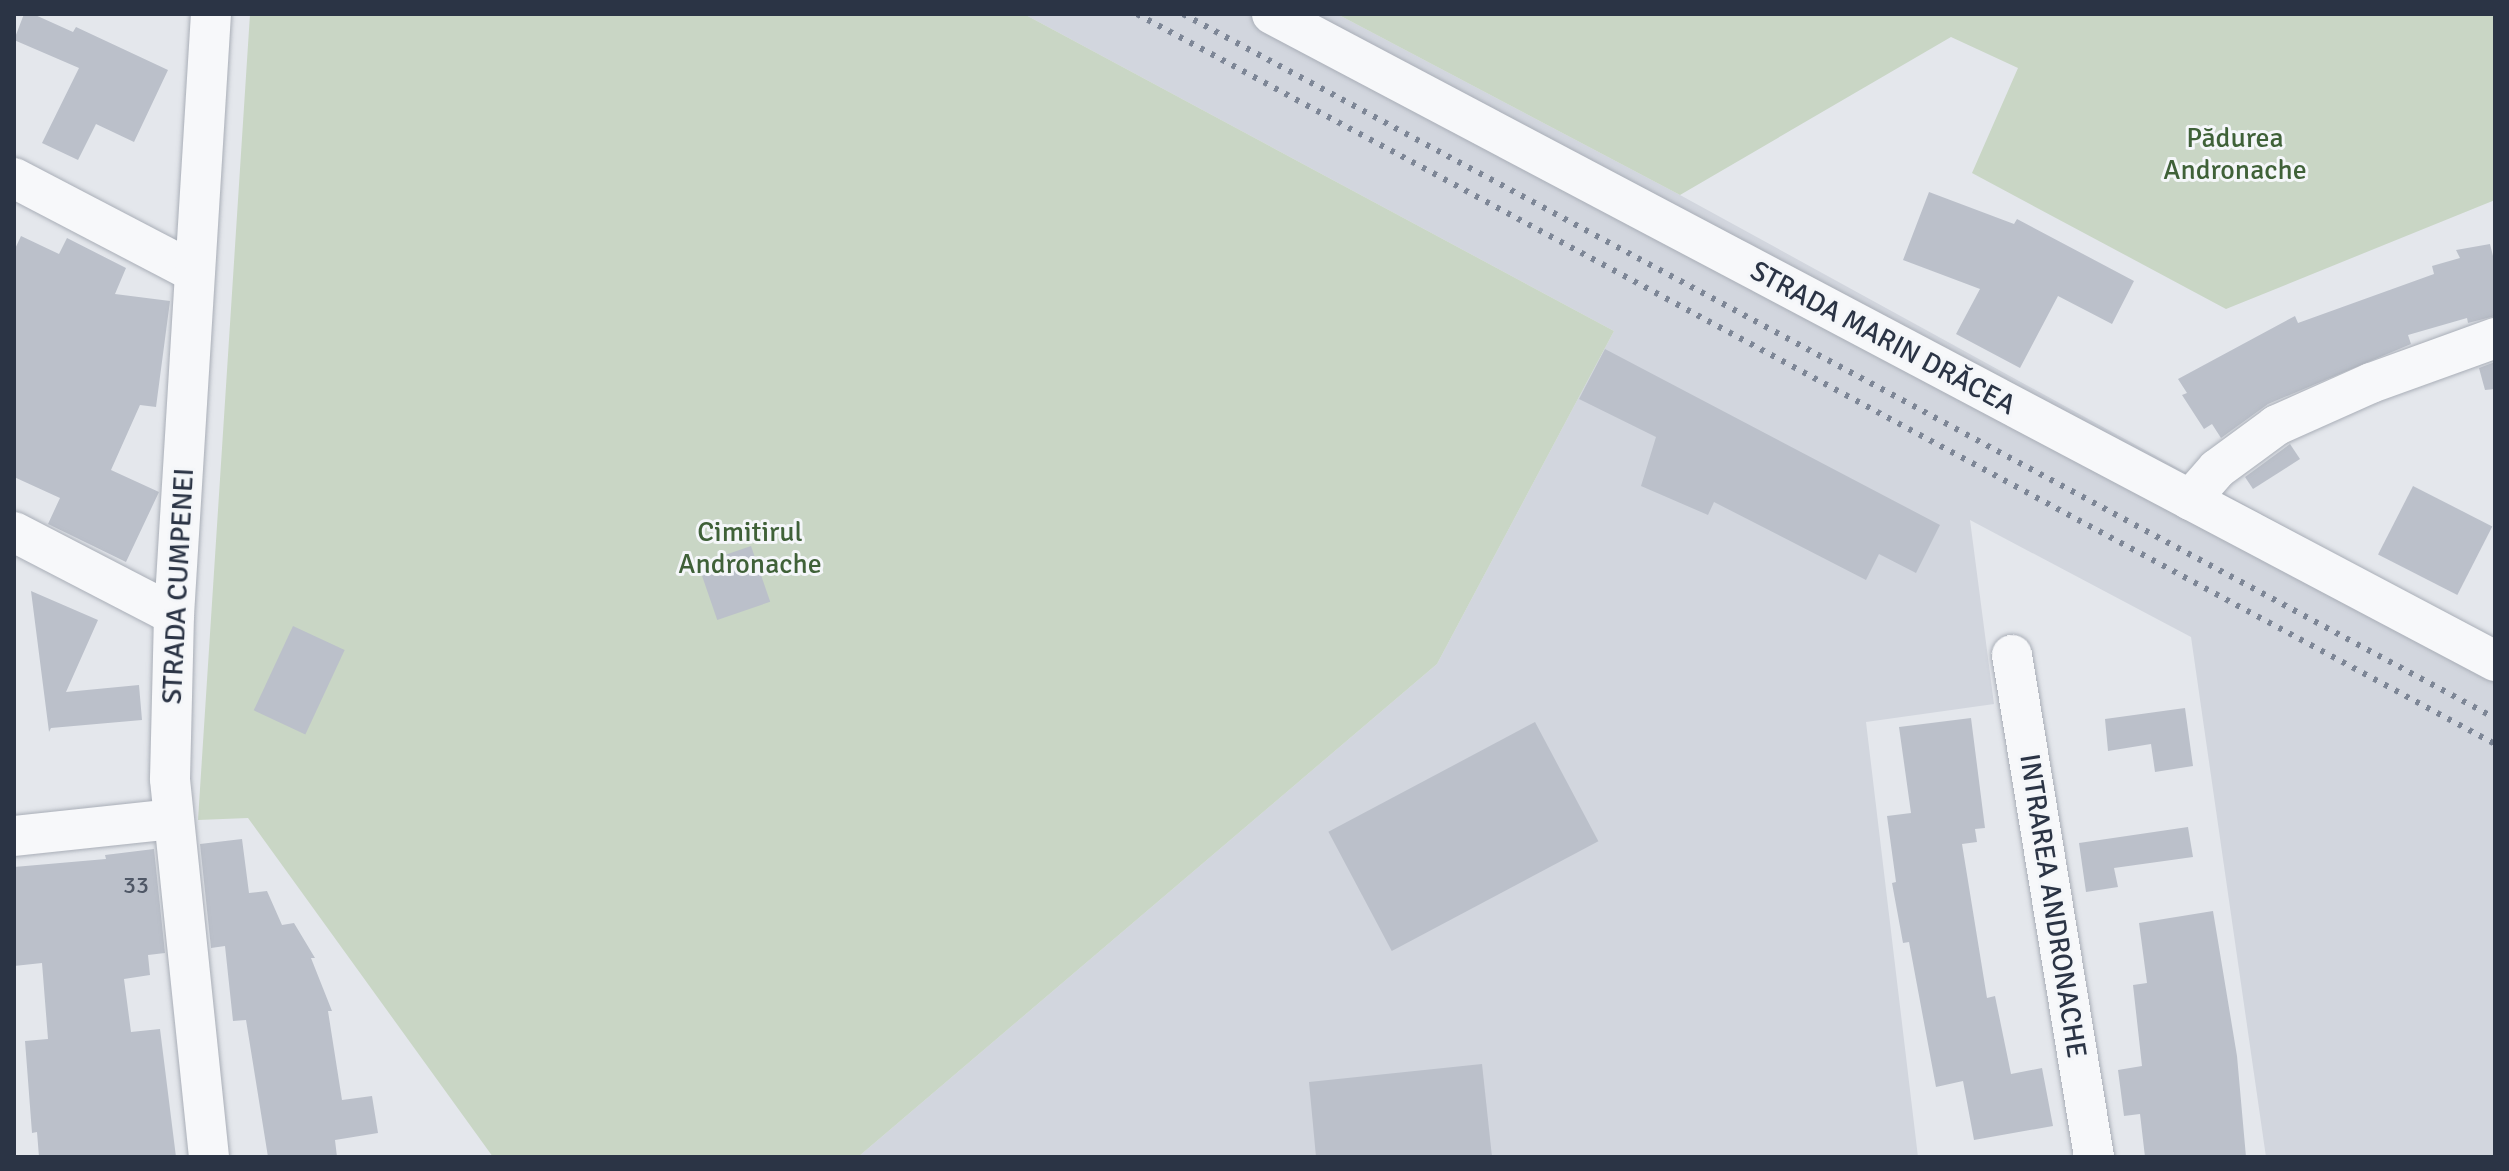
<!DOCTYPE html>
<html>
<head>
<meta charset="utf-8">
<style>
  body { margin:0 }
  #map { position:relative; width:2509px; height:1171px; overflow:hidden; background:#e4e7ec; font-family:Signika,sans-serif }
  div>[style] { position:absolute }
  .built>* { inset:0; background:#d2d6de }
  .green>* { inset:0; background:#c9d6c5 }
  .building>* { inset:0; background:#bbc0ca; transform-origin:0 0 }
  .roads { filter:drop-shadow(0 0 2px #a9aeb7) drop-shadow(0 0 2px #a9aeb7) }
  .minor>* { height:40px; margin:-20px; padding:0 20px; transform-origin:20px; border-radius:20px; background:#f7f8fa }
  .rail>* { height:6px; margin-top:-3px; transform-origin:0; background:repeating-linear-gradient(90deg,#7d8696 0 4px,transparent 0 12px) }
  span { translate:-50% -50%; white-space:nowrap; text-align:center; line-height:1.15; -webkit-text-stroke:6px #f4f6f9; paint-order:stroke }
  .number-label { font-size:24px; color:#4f5766 }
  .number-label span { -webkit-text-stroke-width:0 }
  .park-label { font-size:28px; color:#3f6138 }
  .street-label { font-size:28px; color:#2b3445 }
  .frame { position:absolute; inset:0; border:16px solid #2b3445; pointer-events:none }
</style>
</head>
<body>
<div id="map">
  <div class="built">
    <i style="clip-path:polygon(1024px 14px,1337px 14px,1680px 195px,2495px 642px,2495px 1157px,2266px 1157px,2191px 637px,1970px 520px,1994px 704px,1866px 722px,1918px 1157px,858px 1157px,1437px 664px,1614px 331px)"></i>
  </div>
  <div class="green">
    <i style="clip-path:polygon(250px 14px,1024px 14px,1614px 331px,1437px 664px,858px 1157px,493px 1157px,248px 818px,198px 820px)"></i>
    <i style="clip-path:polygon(1337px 14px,2495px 14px,2495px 200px,2226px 309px,1972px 173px,2018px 68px,1951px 37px,1680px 195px)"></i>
  </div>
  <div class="building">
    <i style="clip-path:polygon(24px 14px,33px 14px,73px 32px,76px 27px,168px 70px,134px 142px,96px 124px,78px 160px,42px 143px,79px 68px,14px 40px)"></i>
    <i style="clip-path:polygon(1929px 192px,2014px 224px,2017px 219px,2134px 281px,2112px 324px,2058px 296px,2020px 368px,1956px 334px,1980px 289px,1903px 260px)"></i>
    <i style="clip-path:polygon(21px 236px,59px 254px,67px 238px,126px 268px,115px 294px,170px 301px,156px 407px,140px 405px,111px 470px,159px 492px,126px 562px,48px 524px,60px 498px,14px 477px,14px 251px)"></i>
    <i style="clip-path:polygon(2490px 244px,2495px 264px,2495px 316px,2468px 323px,2467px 318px,2408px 335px,2411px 344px,2268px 404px,2221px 438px,2212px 424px,2204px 429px,2182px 395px,2187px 393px,2178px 379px,2295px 316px,2298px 323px,2434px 274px,2432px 266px,2460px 258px,2456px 250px)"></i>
    <i style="clip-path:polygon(1605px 349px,1940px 525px,1916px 573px,1879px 554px,1866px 580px,1714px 502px,1708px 515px,1641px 486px,1656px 437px,1579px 399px)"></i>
    <i style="clip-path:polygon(2495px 362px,2495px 389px,2485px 390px,2479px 368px)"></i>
    <i style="clip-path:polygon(2290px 444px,2300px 459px,2253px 489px,2245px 477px)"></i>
    <i style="left:2413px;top:486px;width:89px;height:77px;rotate:27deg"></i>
    <i style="left:751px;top:546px;width:59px;height:56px;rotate:71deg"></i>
    <i style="clip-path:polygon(31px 591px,98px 620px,66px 692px,139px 685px,142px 720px,51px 728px,49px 732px)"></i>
    <i style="left:293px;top:626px;width:57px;height:93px;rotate:25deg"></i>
    <i style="clip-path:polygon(2185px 708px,2193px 766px,2155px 772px,2151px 744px,2108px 751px,2105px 719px)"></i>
    <i style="clip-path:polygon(1971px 718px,1985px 828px,1975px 829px,1977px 842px,1962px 844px,1987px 998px,1995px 996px,2011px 1074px,2042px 1068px,2053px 1126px,1974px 1140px,1963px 1081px,1936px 1087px,1909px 942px,1903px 943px,1892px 883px,1896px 882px,1887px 816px,1911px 813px,1899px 727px)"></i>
    <i style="left:1535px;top:722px;width:135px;height:234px;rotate:62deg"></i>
    <i style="clip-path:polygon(2188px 827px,2193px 857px,2114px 868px,2118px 887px,2086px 892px,2079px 843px)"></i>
    <i style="clip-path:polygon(242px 839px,249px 893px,267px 891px,282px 925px,294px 923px,315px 958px,311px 958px,332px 1011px,328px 1011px,342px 1100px,372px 1096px,378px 1133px,335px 1140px,337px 1157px,268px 1157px,246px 1020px,233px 1021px,225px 946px,211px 948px,200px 844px)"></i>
    <i style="clip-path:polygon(154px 849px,165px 953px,148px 955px,150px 975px,124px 979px,131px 1032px,160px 1029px,176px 1157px,39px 1157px,37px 1132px,32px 1133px,25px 1041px,48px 1039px,42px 963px,14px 966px,14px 867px,106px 859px,105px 855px)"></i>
    <i style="clip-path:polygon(2213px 911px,2237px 1056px,2246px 1157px,2145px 1157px,2140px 1114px,2124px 1116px,2118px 1070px,2142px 1066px,2133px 985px,2147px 983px,2139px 923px)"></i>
    <i style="clip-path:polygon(1482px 1064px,1492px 1157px,1316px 1157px,1309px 1082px)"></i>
  </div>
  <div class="roads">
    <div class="minor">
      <i style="left:1272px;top:14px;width:1384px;rotate:27.88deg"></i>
      <i style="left:14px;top:178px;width:203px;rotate:27.6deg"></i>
      <i style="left:2190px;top:500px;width:41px;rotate:-48.9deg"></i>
      <i style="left:2217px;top:469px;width:74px;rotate:-36.3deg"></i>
      <i style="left:2277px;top:425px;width:103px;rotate:-24.1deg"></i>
      <i style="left:2371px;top:383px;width:132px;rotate:-19.9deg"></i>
      <i style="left:14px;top:532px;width:180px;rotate:27.4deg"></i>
      <i style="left:2012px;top:655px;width:509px;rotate:80.72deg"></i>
      <i style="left:14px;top:836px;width:160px;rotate:-6.1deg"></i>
      <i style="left:209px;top:1157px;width:380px;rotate:-95.9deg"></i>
      <i style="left:170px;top:779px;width:164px;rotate:-88.6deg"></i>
      <i style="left:174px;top:615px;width:602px;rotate:-86.48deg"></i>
    </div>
  </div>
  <div class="rail">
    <i style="left:1137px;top:14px;width:1542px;rotate:28.26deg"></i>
    <i style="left:1183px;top:14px;width:1489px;rotate:28.22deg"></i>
  </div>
  <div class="number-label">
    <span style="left:136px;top:886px">33</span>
  </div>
  <div class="park-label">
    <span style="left:2235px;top:154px">Pădurea<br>Andronache</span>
    <span style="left:750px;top:548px">Cimitirul<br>Andronache</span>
  </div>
  <div class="street-label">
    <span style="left:1883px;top:338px;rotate:28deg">STRADA MARIN DRĂCEA</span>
    <span style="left:178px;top:586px;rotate:-87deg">STRADA CUMPENEI</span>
    <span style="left:2053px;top:906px;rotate:81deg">INTRAREA ANDRONACHE</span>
  </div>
  <div class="frame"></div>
</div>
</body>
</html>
